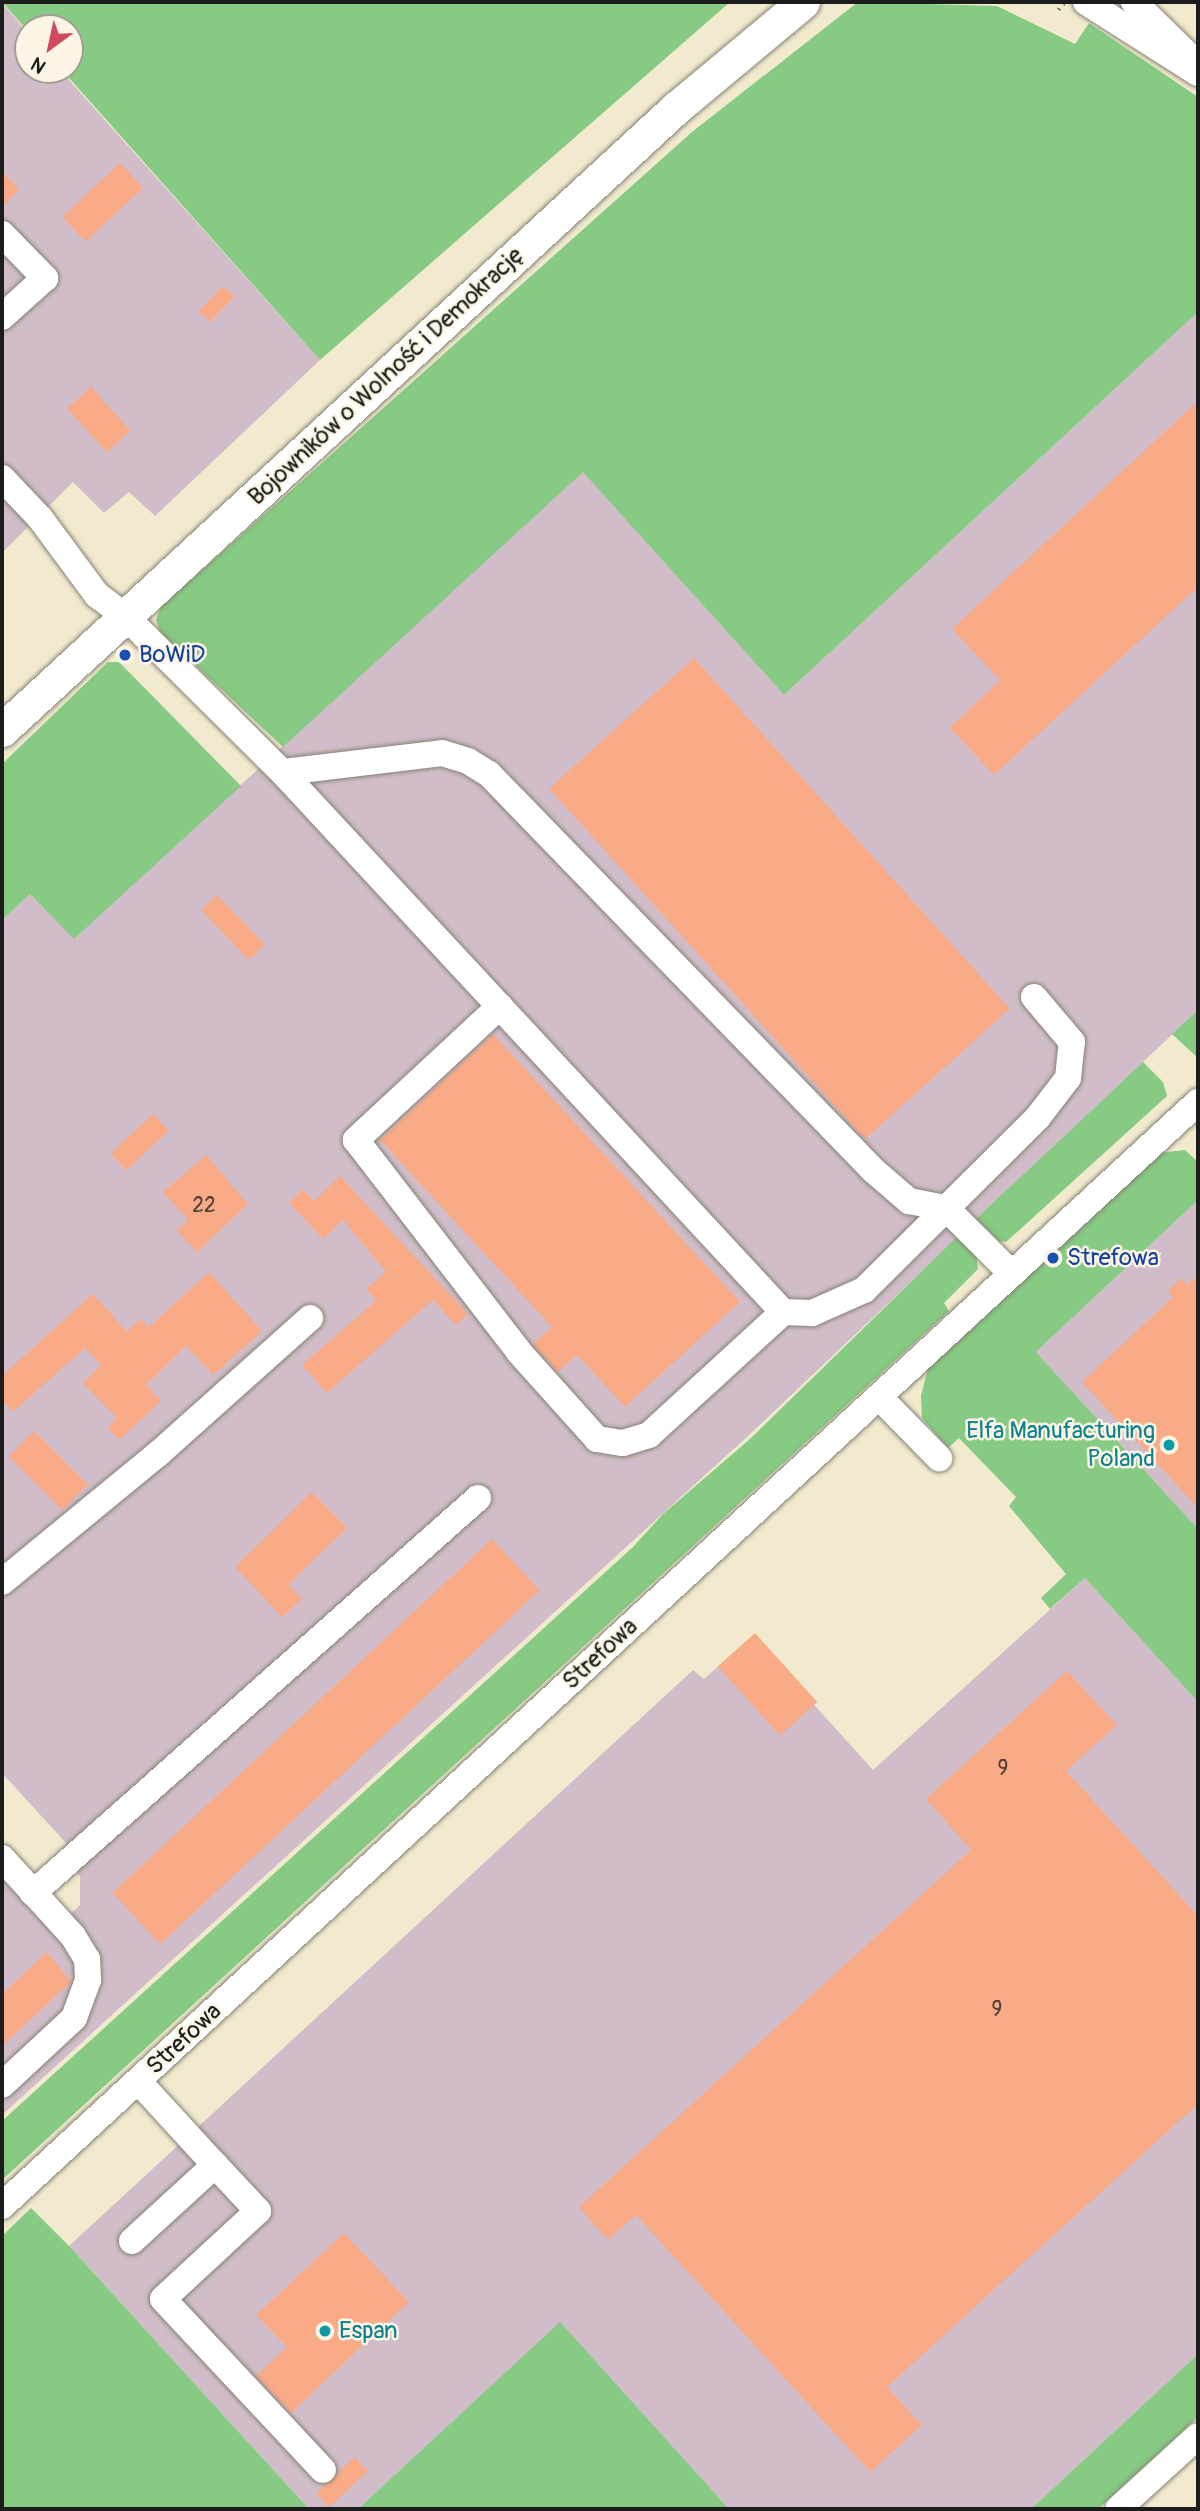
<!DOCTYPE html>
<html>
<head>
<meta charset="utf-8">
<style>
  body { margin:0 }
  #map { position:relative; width:1200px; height:2511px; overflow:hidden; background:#f1eace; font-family:Pangolin,sans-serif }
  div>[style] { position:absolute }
  .industrial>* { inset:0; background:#d1bdc9 }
  .green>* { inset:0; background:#86ca83 }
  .building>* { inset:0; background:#f9ab88; transform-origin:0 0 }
  .path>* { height:3.5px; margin-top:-1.75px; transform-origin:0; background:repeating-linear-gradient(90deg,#868375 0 2px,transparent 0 7px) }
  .roads { filter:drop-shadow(0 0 2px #868375) drop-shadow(0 0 2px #868375) }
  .minor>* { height:26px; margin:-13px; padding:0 13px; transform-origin:13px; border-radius:13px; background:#fff }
  .major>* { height:33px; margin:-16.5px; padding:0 16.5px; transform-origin:16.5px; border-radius:16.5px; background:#fff }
  .dots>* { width:19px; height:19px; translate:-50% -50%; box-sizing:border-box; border:4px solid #fcf5e5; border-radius:50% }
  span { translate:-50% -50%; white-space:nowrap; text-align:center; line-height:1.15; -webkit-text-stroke:5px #fcf5e5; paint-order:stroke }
  .number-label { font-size:21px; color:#534037 }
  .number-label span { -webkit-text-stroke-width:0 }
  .street-label { font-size:24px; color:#1c1c1c }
  .transit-label { font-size:24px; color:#164399 }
  .left { translate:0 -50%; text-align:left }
  .culture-label { font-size:24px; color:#0d838f }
  .right { translate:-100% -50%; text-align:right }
  .frame { position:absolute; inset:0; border:4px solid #1c1c1c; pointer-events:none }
  .north { position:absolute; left:14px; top:14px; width:70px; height:70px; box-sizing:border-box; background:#fcf5e5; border:2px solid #a29e95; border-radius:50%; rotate:213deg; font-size:19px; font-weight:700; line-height:28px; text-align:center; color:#1c1c1c }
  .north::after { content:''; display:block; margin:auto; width:24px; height:32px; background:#d1495b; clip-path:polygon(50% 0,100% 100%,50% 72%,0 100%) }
</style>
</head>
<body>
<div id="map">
  <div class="industrial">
    <i style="clip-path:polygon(2px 3px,28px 33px,28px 70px,60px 70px,320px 360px,155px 516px,129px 492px,104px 513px,73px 482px,2px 553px)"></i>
    <i style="clip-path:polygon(1198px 312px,1198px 1010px,748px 1436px,2px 2115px,2px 1879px,52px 1931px,80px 1905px,80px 1876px,65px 1861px,66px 1843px,2px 1773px,2px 920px,30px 894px,74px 938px,583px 471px,784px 695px)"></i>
    <i style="clip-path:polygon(1198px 1200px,1198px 1529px,1036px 1352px)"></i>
    <i style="clip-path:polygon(1085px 1578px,1198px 1702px,1198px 2354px,1031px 2509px,729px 2509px,560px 2323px,358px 2509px,309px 2509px,69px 2246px,693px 1670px,704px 1679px,752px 1636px,873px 1770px)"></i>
  </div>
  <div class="green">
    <i style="clip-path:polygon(2px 2px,730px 2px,320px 360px,62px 70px,70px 70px,70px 28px,28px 31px)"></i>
    <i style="clip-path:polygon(858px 2px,997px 6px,1075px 44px,1089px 23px,1198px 97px,1198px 312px,784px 695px,583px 472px,283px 747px,160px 632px,156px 620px,161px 607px,692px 132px)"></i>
    <i style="clip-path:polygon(108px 662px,119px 662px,241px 786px,74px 939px,30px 894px,2px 920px,2px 764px)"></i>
    <i style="clip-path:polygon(1198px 1010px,1198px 1058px,1172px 1034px)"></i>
    <i style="clip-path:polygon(1143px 1062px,1163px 1082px,1167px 1096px,1006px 1242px,999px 1241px,976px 1219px)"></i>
    <i style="clip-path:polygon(1185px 1150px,1198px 1162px,1198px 1200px,1036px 1352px,1198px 1529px,1198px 1702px,1085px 1578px,1050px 1609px,1041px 1598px,1066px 1574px,1009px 1506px,1016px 1497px,959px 1438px,948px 1448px,922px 1418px,921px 1396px,928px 1368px,1159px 1153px)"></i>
    <i style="clip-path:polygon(957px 1237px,976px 1255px,978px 1269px,944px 1303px,949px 1311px,2px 2180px,2px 2121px,633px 1547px,663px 1514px,750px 1439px)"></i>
    <i style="clip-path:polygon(31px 2208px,69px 2246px,309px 2509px,2px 2509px,2px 2236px)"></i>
    <i style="clip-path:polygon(560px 2322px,729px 2509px,358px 2509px)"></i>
    <i style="clip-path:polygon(1198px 2354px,1198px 2417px,1098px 2509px,1031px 2509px)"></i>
  </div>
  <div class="building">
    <i style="left:120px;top:163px;width:34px;height:79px;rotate:47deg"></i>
    <i style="clip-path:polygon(2px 171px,19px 190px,2px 207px)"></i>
    <i style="left:223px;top:286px;width:16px;height:35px;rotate:45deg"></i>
    <i style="left:91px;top:387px;width:59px;height:32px;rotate:48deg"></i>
    <i style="clip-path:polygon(1198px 401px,1198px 587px,994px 775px,950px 728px,1000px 680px,952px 629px)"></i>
    <i style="left:694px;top:658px;width:472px;height:195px;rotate:48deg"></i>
    <i style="left:217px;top:895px;width:69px;height:22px;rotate:46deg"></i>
    <i style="clip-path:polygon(493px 1034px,740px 1302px,625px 1407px,577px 1355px,558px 1372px,533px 1344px,552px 1327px,380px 1140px)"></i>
    <i style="left:153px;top:1114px;width:23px;height:58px;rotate:47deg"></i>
    <i style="clip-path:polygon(206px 1155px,248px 1204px,197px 1252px,177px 1231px,188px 1220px,163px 1192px)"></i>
    <i style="clip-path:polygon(340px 1176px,468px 1314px,456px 1325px,433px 1300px,327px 1393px,302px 1365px,376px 1301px,366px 1289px,386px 1272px,343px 1220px,323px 1239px,289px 1203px,303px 1189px,314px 1201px)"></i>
    <i style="clip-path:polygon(209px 1272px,262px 1331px,213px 1375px,186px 1346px,146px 1385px,161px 1401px,119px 1440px,108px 1428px,117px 1418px,83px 1383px,101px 1365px,85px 1348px,13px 1412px,2px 1400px,2px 1376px,93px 1294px,127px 1332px,141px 1319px,149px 1327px)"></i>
    <i style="clip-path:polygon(1198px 1274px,1198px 1508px,1082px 1382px,1173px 1297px,1168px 1291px,1181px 1278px,1187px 1285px)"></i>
    <i style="left:34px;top:1431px;width:76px;height:36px;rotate:45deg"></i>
    <i style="clip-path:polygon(312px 1492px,347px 1528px,288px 1585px,302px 1599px,282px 1617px,235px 1567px)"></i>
    <i style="left:492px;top:1539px;width:70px;height:519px;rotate:47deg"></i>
    <i style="left:755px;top:1633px;width:93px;height:50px;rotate:48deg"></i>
    <i style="clip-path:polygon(1067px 1671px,1117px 1725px,1066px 1771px,1198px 1916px,1198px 2104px,887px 2387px,922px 2425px,870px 2472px,636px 2215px,608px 2240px,579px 2207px,971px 1850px,926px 1799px)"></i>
    <i style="clip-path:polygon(47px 1952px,71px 1982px,2px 2046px,2px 1994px)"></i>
    <i style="clip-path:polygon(344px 2233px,409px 2302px,291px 2413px,256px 2376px,287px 2347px,256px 2315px)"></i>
    <i style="left:355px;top:2457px;width:19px;height:53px;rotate:47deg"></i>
  </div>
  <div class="path">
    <i style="left:1058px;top:10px;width:9px;rotate:-49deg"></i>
  </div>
  <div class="roads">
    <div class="minor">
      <i style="left:1086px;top:2px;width:133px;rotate:32.4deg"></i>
      <i style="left:1134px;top:2px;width:74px;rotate:44.5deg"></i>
      <i style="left:2px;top:234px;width:62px;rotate:45.7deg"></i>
      <i style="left:45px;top:278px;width:58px;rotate:137.8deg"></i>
      <i style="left:2px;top:478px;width:55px;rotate:46.5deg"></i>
      <i style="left:40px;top:518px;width:96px;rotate:53.5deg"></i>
      <i style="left:97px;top:595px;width:35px;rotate:37deg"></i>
      <i style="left:125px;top:616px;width:227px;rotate:44.8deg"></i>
      <i style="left:500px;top:1006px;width:197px;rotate:137.1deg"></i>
      <i style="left:356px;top:1140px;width:267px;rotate:52.4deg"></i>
      <i style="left:519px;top:1352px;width:117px;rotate:48.1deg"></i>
      <i style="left:597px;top:1439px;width:26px;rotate:9deg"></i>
      <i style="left:623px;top:1443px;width:27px;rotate:-17deg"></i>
      <i style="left:649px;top:1435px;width:182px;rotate:-42.5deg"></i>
      <i style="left:783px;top:1312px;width:29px;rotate:2deg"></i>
      <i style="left:812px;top:1313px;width:57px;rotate:-23.9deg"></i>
      <i style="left:864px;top:1290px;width:245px;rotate:-44.8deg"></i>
      <i style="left:1038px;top:1117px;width:49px;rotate:-52.4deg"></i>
      <i style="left:1068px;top:1078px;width:36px;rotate:-84deg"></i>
      <i style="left:1072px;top:1042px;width:59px;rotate:-130.2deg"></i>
      <i style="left:783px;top:1312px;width:731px;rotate:-132.84deg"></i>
      <i style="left:286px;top:776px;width:8px;rotate:-40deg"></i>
      <i style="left:292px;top:771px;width:151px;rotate:-6.8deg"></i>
      <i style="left:442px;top:753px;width:27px;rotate:17deg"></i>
      <i style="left:468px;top:761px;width:25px;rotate:32deg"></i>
      <i style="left:489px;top:774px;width:552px;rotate:45.88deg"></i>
      <i style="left:873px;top:1170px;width:48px;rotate:40.7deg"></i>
      <i style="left:909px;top:1201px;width:38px;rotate:11deg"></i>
      <i style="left:946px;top:1208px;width:93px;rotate:45deg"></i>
      <i style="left:879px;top:1397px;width:86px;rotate:45.5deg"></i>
      <i style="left:2px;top:1582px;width:202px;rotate:-39.4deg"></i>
      <i style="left:158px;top:1454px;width:204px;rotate:-41.8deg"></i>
      <i style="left:2px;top:1858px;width:105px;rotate:47.7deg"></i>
      <i style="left:73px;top:1936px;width:27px;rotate:59deg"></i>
      <i style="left:87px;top:1959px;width:21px;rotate:87deg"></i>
      <i style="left:88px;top:1980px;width:40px;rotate:110.2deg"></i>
      <i style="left:74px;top:2018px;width:98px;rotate:137.1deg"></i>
      <i style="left:33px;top:1893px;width:595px;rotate:-41.59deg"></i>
      <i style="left:215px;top:2165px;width:63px;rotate:46.9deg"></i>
      <i style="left:258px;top:2211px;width:129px;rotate:137.2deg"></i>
      <i style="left:163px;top:2299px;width:234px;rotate:46.9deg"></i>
      <i style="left:2px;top:2206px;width:1628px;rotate:-42.71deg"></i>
      <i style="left:132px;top:2241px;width:113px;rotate:-42.5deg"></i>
      <i style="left:215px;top:2165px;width:114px;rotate:-132.5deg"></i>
      <i style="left:1118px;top:2509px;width:108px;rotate:-42.4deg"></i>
    </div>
    <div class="major">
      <i style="left:2px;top:730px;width:917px;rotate:-42.7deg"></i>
      <i style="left:676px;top:108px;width:165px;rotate:-39.8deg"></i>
    </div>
  </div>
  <div class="dots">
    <i style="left:125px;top:655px;background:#1a4fb4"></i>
    <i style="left:1053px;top:1258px;background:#1a4fb4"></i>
    <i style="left:1169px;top:1445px;background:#0f9aa8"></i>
    <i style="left:325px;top:2331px;background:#0f9aa8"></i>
  </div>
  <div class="number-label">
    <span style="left:204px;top:1206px">22</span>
    <span style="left:1003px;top:1769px">9</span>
    <span style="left:997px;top:2010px">9</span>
  </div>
  <div class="street-label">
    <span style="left:386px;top:376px;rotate:-43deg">Bojowników o Wolność i Demokrację</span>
    <span style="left:600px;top:1654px;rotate:-43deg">Strefowa</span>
    <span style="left:184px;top:2039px;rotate:-43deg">Strefowa</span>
  </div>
  <div class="transit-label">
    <span class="left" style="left:139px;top:655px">BoWiD</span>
    <span class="left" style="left:1067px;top:1258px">Strefowa</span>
  </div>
  <div class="culture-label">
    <span class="right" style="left:1155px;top:1445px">Elfa Manufacturing<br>Poland</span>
    <span class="left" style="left:339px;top:2331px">Espan</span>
  </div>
  <div class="frame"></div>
  <div class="north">N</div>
</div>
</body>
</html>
